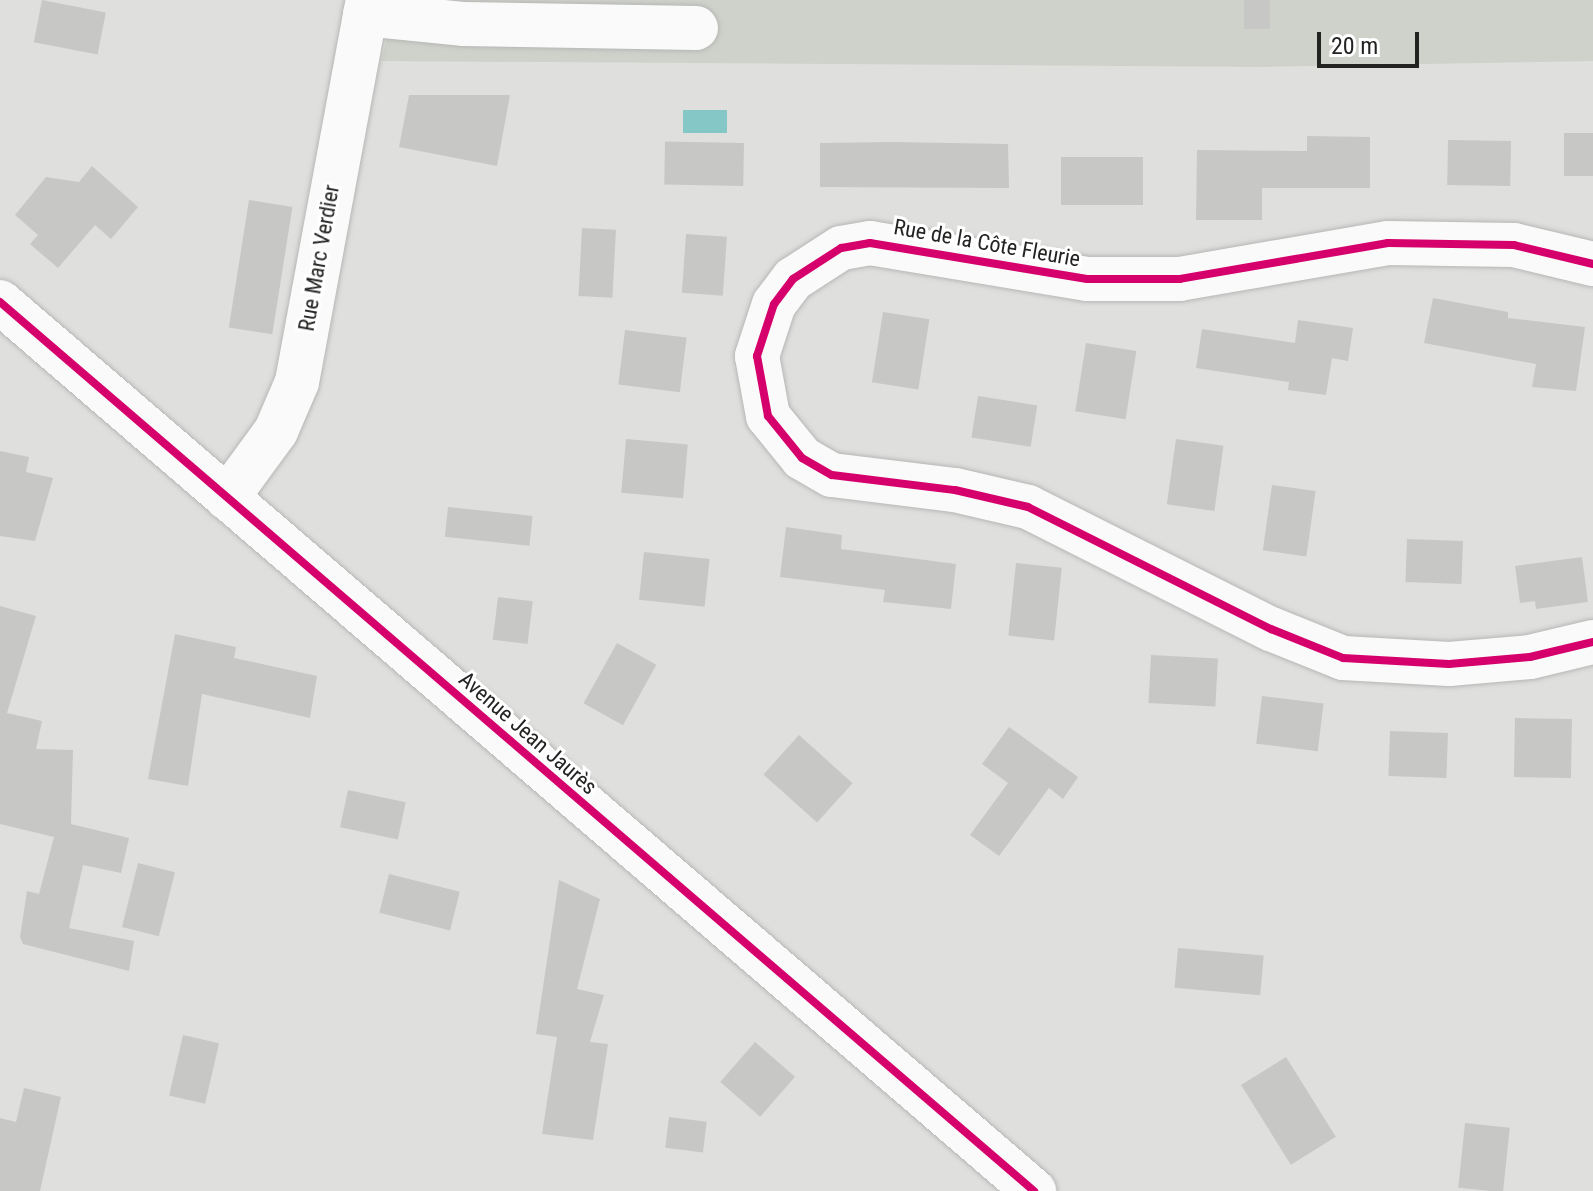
<!DOCTYPE html>
<html>
<head>
<meta charset="utf-8">
<style>
  body { margin:0 }
  #map { position:relative; width:1593px; height:1191px; overflow:hidden; background:#dfe0de; font-family:"Roboto Condensed",sans-serif }
  div>[style] { position:absolute }
  .built>* { inset:0; background:#cfd2cb }
  .water>* { inset:0; background:#85c6c6; transform-origin:0 0 }
  .building>* { inset:0; background:#c7c7c6; transform-origin:0 0 }
  .roads { filter:drop-shadow(0 0 2px #b6b7b5) drop-shadow(0 0 2px #b6b7b5) }
  .minor>* { height:44px; margin:-22px; padding:0 22px; transform-origin:22px; border-radius:22px; background:#fafafa }
  .major>* { height:44px; margin:-22px; padding:0 22px; transform-origin:22px; border-radius:22px; background:#fafafa }
  .cycleway>* { height:8px; margin:-4px; padding:0 4px; transform-origin:4px; border-radius:4px; background:#d6006c }
  span { translate:-50% -50%; white-space:nowrap; text-align:center; line-height:1.15; -webkit-text-stroke:6px #fff; paint-order:stroke }
  .street-label { font-size:22px; color:#232422 }
  .scale { position:absolute; left:1317px; top:32px; width:102px; height:36px; box-sizing:border-box; border:4px solid #232422; border-top:0; padding-left:10px; font-size:24px; line-height:28px; white-space:nowrap; color:#232422; -webkit-text-stroke:6px #fff; paint-order:stroke }
</style>
</head>
<body>
<div id="map">
  <div class="built">
    <i style="clip-path:polygon(398px 0,1593px 0,1593px 61px,1261px 67px,381px 61px)"></i>
  </div>
  <div class="water">
    <i style="left:727px;top:110px;width:23px;height:44px;rotate:90deg"></i>
  </div>
  <div class="building">
    <i style="left:42px;top:0;width:65px;height:43px;rotate:11deg"></i>
    <i style="left:1244px;top:0;width:26px;height:29px"></i>
    <i style="clip-path:polygon(409px 95px,510px 95px,497px 166px,399px 147px)"></i>
    <i style="left:1564px;top:133px;width:29px;height:43px"></i>
    <i style="clip-path:polygon(1307px 136px,1370px 137px,1370px 188px,1262px 188px,1262px 220px,1196px 220px,1197px 150px,1307px 151px)"></i>
    <i style="left:1448px;top:140px;width:63px;height:45px;rotate:1deg"></i>
    <i style="clip-path:polygon(892px 142px,1008px 144px,1009px 188px,820px 187px,820px 143px)"></i>
    <i style="left:744px;top:143px;width:43px;height:79px;rotate:91deg"></i>
    <i style="left:1061px;top:157px;width:82px;height:48px"></i>
    <i style="clip-path:polygon(92px 166px,138px 207px,111px 239px,95px 225px,58px 268px,30px 244px,38px 235px,15px 215px,46px 177px,79px 182px)"></i>
    <i style="left:249px;top:200px;width:44px;height:129px;rotate:9deg"></i>
    <i style="left:582px;top:228px;width:34px;height:68px;rotate:3deg"></i>
    <i style="left:686px;top:234px;width:41px;height:59px;rotate:4deg"></i>
    <i style="clip-path:polygon(1433px 298px,1508px 312px,1508px 318px,1585px 327px,1576px 391px,1532px 387px,1536px 364px,1424px 343px)"></i>
    <i style="left:883px;top:312px;width:47px;height:71px;rotate:9deg"></i>
    <i style="clip-path:polygon(1298px 320px,1353px 328px,1348px 361px,1332px 358px,1326px 395px,1288px 390px,1289px 382px,1196px 368px,1202px 329px,1295px 343px)"></i>
    <i style="left:625px;top:330px;width:62px;height:55px;rotate:7deg"></i>
    <i style="left:1086px;top:343px;width:51px;height:69px;rotate:9deg"></i>
    <i style="left:978px;top:396px;width:60px;height:42px;rotate:9deg"></i>
    <i style="left:626px;top:439px;width:62px;height:54px;rotate:5deg"></i>
    <i style="left:1176px;top:439px;width:48px;height:66px;rotate:8deg"></i>
    <i style="clip-path:polygon(0 451px,29px 457px,26px 472px,53px 478px,35px 541px,0 536px)"></i>
    <i style="left:1272px;top:485px;width:44px;height:66px;rotate:8deg"></i>
    <i style="left:448px;top:507px;width:85px;height:30px;rotate:6deg"></i>
    <i style="clip-path:polygon(786px 527px,842px 535px,841px 549px,956px 564px,951px 609px,883px 602px,885px 590px,780px 577px)"></i>
    <i style="left:1407px;top:539px;width:56px;height:43px;rotate:2deg"></i>
    <i style="left:644px;top:552px;width:66px;height:48px;rotate:6deg"></i>
    <i style="clip-path:polygon(1582px 557px,1588px 602px,1536px 609px,1535px 601px,1520px 603px,1515px 566px)"></i>
    <i style="left:1016px;top:563px;width:46px;height:73px;rotate:6deg"></i>
    <i style="left:498px;top:597px;width:35px;height:43px;rotate:7deg"></i>
    <i style="clip-path:polygon(0 606px,36px 616px,7px 713px,42px 721px,36px 749px,73px 750px,71px 824px,129px 838px,121px 873px,83px 865px,69px 928px,134px 941px,129px 971px,23px 944px,20px 937px,27px 891px,39px 894px,54px 837px,0 824px)"></i>
    <i style="clip-path:polygon(175px 634px,236px 647px,234px 658px,317px 676px,310px 718px,202px 694px,188px 786px,148px 779px)"></i>
    <i style="left:617px;top:643px;width:45px;height:69px;rotate:29deg"></i>
    <i style="left:1151px;top:655px;width:67px;height:48px;rotate:3deg"></i>
    <i style="left:1262px;top:696px;width:62px;height:48px;rotate:7deg"></i>
    <i style="left:1515px;top:718px;width:57px;height:59px;rotate:1deg"></i>
    <i style="clip-path:polygon(1009px 727px,1078px 777px,1063px 799px,1049px 788px,999px 856px,970px 835px,1008px 783px,982px 764px)"></i>
    <i style="left:1390px;top:731px;width:58px;height:45px;rotate:2deg"></i>
    <i style="left:799px;top:735px;width:72px;height:53px;rotate:42deg"></i>
    <i style="left:348px;top:790px;width:59px;height:38px;rotate:12deg"></i>
    <i style="left:138px;top:863px;width:38px;height:66px;rotate:14deg"></i>
    <i style="left:389px;top:874px;width:73px;height:40px;rotate:14deg"></i>
    <i style="clip-path:polygon(559px 880px,600px 899px,577px 989px,604px 995px,590px 1042px,608px 1044px,593px 1140px,542px 1134px,557px 1037px,536px 1034px)"></i>
    <i style="left:1178px;top:948px;width:86px;height:40px;rotate:5deg"></i>
    <i style="left:183px;top:1035px;width:37px;height:62px;rotate:13deg"></i>
    <i style="left:755px;top:1042px;width:53px;height:53px;rotate:41deg"></i>
    <i style="left:1286px;top:1057px;width:94px;height:53px;rotate:58deg"></i>
    <i style="clip-path:polygon(24px 1088px,61px 1097px,40px 1191px,0 1191px,0 1118px,16px 1122px)"></i>
    <i style="left:669px;top:1117px;width:38px;height:31px;rotate:7deg"></i>
    <i style="left:1465px;top:1123px;width:45px;height:65px;rotate:6deg"></i>
  </div>
  <div class="roads">
    <div class="minor">
      <i style="left:365px;top:14px;width:100px;rotate:5.8deg"></i>
      <i style="left:464px;top:24px;width:232px;rotate:1deg"></i>
      <i style="left:1593px;top:264px;width:81px;rotate:-166.5deg"></i>
      <i style="left:1514px;top:245px;width:126px;rotate:-179.1deg"></i>
      <i style="left:1388px;top:243px;width:211px;rotate:170.2deg"></i>
      <i style="left:1180px;top:279px;width:93px;rotate:180deg"></i>
      <i style="left:1087px;top:279px;width:220px;rotate:-170.6deg"></i>
      <i style="left:870px;top:243px;width:29px;rotate:170deg"></i>
      <i style="left:841px;top:248px;width:57px;rotate:147.1deg"></i>
      <i style="left:793px;top:279px;width:31px;rotate:127deg"></i>
      <i style="left:774px;top:304px;width:55px;rotate:108.1deg"></i>
      <i style="left:757px;top:356px;width:61px;rotate:79.6deg"></i>
      <i style="left:768px;top:416px;width:54px;rotate:51deg"></i>
      <i style="left:802px;top:458px;width:34px;rotate:30deg"></i>
      <i style="left:832px;top:475px;width:124px;rotate:7deg"></i>
      <i style="left:955px;top:490px;width:75px;rotate:13.1deg"></i>
      <i style="left:1028px;top:507px;width:272px;rotate:26.7deg"></i>
      <i style="left:1271px;top:629px;width:78px;rotate:21.9deg"></i>
      <i style="left:1343px;top:658px;width:106px;rotate:3.2deg"></i>
      <i style="left:1449px;top:664px;width:81px;rotate:-4.9deg"></i>
      <i style="left:1530px;top:657px;width:65px;rotate:-13.4deg"></i>
      <i style="left:227px;top:498px;width:83px;rotate:-53.8deg"></i>
      <i style="left:276px;top:431px;width:53px;rotate:-66.8deg"></i>
      <i style="left:297px;top:382px;width:389px;rotate:-79.5deg"></i>
    </div>
    <div class="major">
      <i style="left:0;top:302px;width:1364px;rotate:40.69deg"></i>
    </div>
  </div>
  <div class="cycleway">
    <i style="left:1593px;top:264px;width:81px;rotate:-166.5deg"></i>
    <i style="left:1514px;top:245px;width:126px;rotate:-179.1deg"></i>
    <i style="left:1388px;top:243px;width:211px;rotate:170.2deg"></i>
    <i style="left:1180px;top:279px;width:93px;rotate:180deg"></i>
    <i style="left:1087px;top:279px;width:220px;rotate:-170.6deg"></i>
    <i style="left:870px;top:243px;width:29px;rotate:170deg"></i>
    <i style="left:841px;top:248px;width:57px;rotate:147.1deg"></i>
    <i style="left:793px;top:279px;width:31px;rotate:127deg"></i>
    <i style="left:774px;top:304px;width:55px;rotate:108.1deg"></i>
    <i style="left:757px;top:356px;width:61px;rotate:79.6deg"></i>
    <i style="left:768px;top:416px;width:54px;rotate:51deg"></i>
    <i style="left:802px;top:458px;width:34px;rotate:30deg"></i>
    <i style="left:832px;top:475px;width:124px;rotate:7deg"></i>
    <i style="left:955px;top:490px;width:75px;rotate:13.1deg"></i>
    <i style="left:1028px;top:507px;width:272px;rotate:26.7deg"></i>
    <i style="left:1271px;top:629px;width:78px;rotate:21.9deg"></i>
    <i style="left:1343px;top:658px;width:106px;rotate:3.2deg"></i>
    <i style="left:1449px;top:664px;width:81px;rotate:-4.9deg"></i>
    <i style="left:1530px;top:657px;width:65px;rotate:-13.4deg"></i>
    <i style="left:0;top:302px;width:1364px;rotate:40.69deg"></i>
  </div>
  <div class="street-label">
    <span style="left:987px;top:243px;rotate:10deg">Rue de la Côte Fleurie</span>
    <span style="left:319px;top:258px;rotate:-80deg">Rue Marc Verdier</span>
    <span style="left:528px;top:733px;rotate:41deg">Avenue Jean Jaurès</span>
  </div>
  <div class="scale">20 m</div>
</div>
</body>
</html>
